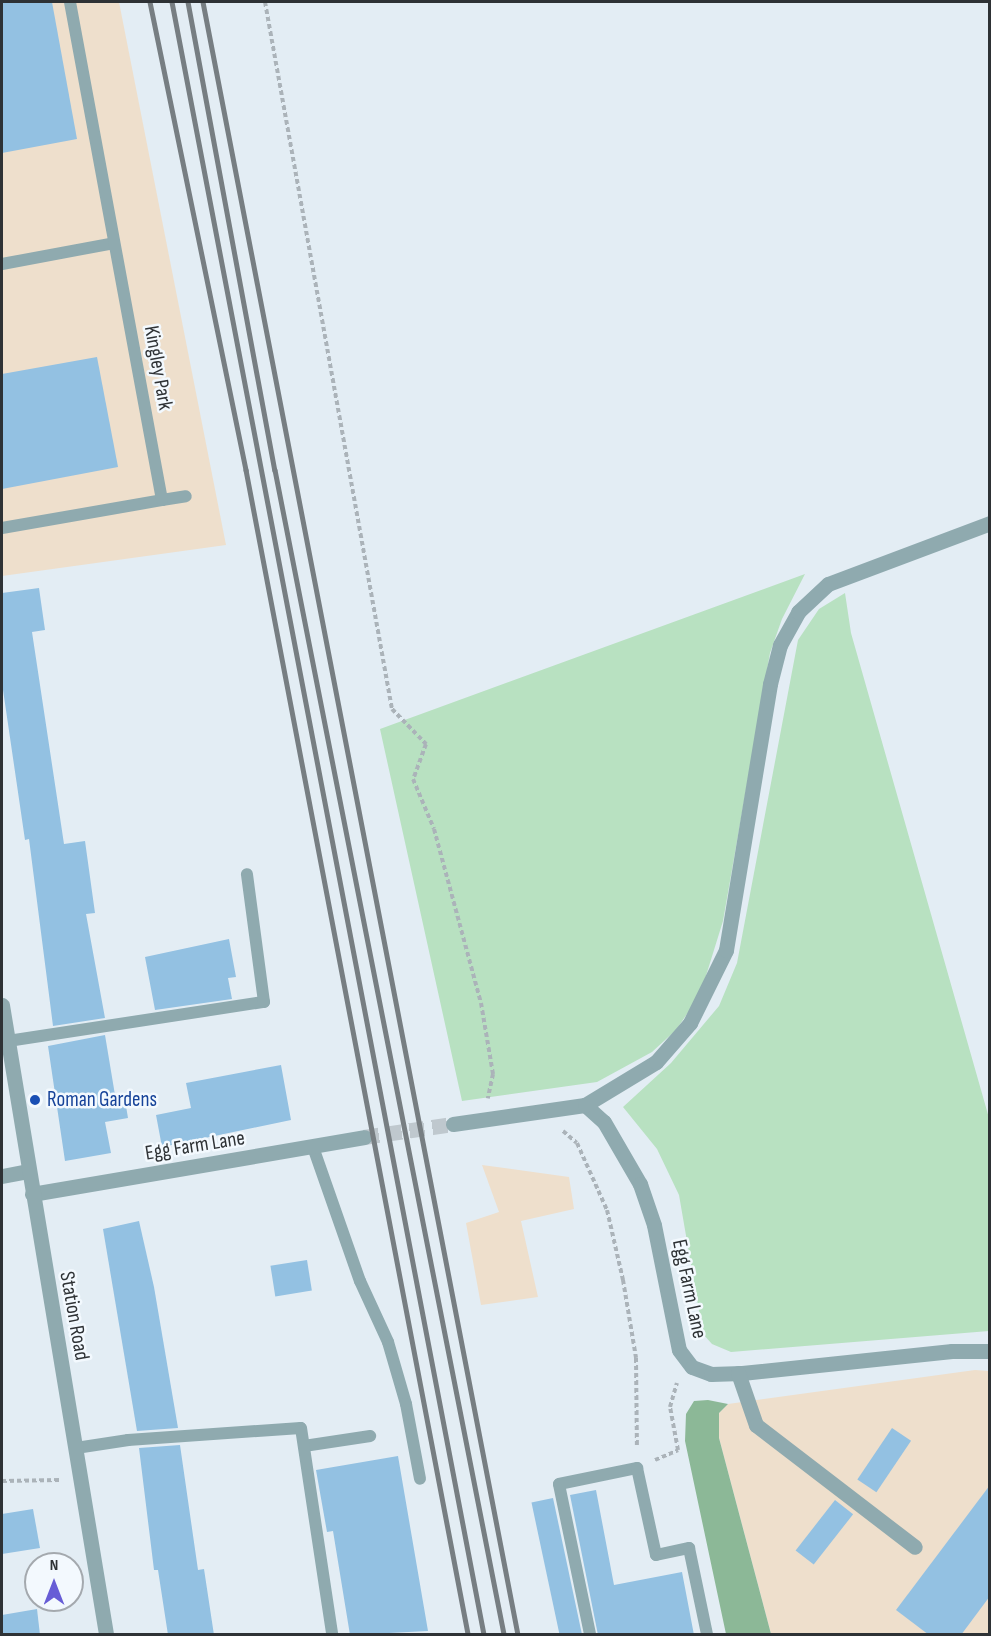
<!DOCTYPE html>
<html>
<head>
<meta charset="utf-8">
<style>
  body { margin:0 }
  #map { position:relative; width:991px; height:1636px; overflow:hidden; background:#e3edf4; font-family:"Sofia Sans Condensed",sans-serif }
  div>[style] { position:absolute }
  .industrial>* { inset:0; background:#eedfcc }
  .green>* { inset:0; background:#b8e1c1 }
  .forest>* { inset:0; background:#8cb897 }
  .building>* { inset:0; background:#93c1e2; transform-origin:0 0 }
  .minor-tunnel>* { height:15px; margin-top:-7.5px; transform-origin:0; background:repeating-linear-gradient(90deg,#bfc8ce 0 15px,transparent 0 23px) }
  .path>* { height:4px; margin-top:-2px; transform-origin:0; background:repeating-linear-gradient(90deg,#abb3b9 0 4.5px,transparent 0 7.5px) }
  .service>* { height:12px; margin:-6px; padding:0 6px; transform-origin:6px; border-radius:6px; background:#8faaaf }
  .minor>* { height:15px; margin:-7.5px; padding:0 7.5px; transform-origin:7.5px; border-radius:7.5px; background:#8faaaf }
  .tertiary>* { height:15px; margin:-7.5px; padding:0 7.5px; transform-origin:7.5px; border-radius:7.5px; background:#8faaaf }
  .rail>* { height:4.5px; margin:-2.25px; padding:0 2.25px; transform-origin:2.25px; border-radius:2.25px; background:#777e82 }
  .dots>* { width:16px; height:16px; translate:-50% -50%; box-sizing:border-box; border:3px solid #f3f9fe; border-radius:50% }
  span { translate:-50% -50%; white-space:nowrap; text-align:center; line-height:1.15; -webkit-text-stroke:5px #f3f9fe; paint-order:stroke }
  .street-label { font-size:21px; color:#2e3235 }
  .transit-label { font-size:21px; color:#164399 }
  .left { translate:0 -50%; text-align:left }
  .frame { position:absolute; inset:0; border:3px solid #2e3235; pointer-events:none }
  .north { position:absolute; left:24px; top:1552px; width:60px; height:60px; box-sizing:border-box; background:#f3f9fe; border:2px solid #a4a9ae; border-radius:50%; rotate:0deg; font-size:16px; font-weight:700; line-height:24px; text-align:center; color:#2e3235 }
  .north::after { content:''; display:block; margin:auto; width:21px; height:27px; background:#675dd6; clip-path:polygon(50% 0,100% 100%,50% 72%,0 100%) }
</style>
</head>
<body>
<div id="map">
  <div class="industrial">
    <i style="clip-path:polygon(2px 2px,119px 2px,226px 545px,2px 576px)"></i>
    <i style="clip-path:polygon(482px 1165px,569px 1177px,574px 1209px,521px 1221px,538px 1297px,481px 1305px,466px 1223px,499px 1212px)"></i>
    <i style="clip-path:polygon(975px 1370px,989px 1371px,989px 1634px,771px 1634px,719px 1438px,719px 1413px,728px 1404px)"></i>
  </div>
  <div class="green">
    <i style="clip-path:polygon(805px 574px,782px 619px,770px 653px,723px 921px,700px 995px,676px 1030px,652px 1052px,597px 1082px,462px 1101px,380px 729px)"></i>
    <i style="clip-path:polygon(845px 593px,851px 633px,989px 1118px,989px 1331px,731px 1352px,712px 1344px,703px 1334px,679px 1195px,657px 1149px,623px 1107px,671px 1063px,719px 1006px,737px 963px,798px 640px,819px 609px)"></i>
  </div>
  <div class="forest">
    <i style="clip-path:polygon(708px 1400px,728px 1404px,719px 1413px,719px 1438px,771px 1634px,726px 1634px,685px 1441px,686px 1414px,694px 1401px)"></i>
  </div>
  <div class="building">
    <i style="clip-path:polygon(2px 2px,52px 2px,77px 139px,2px 153px)"></i>
    <i style="clip-path:polygon(97px 357px,118px 467px,2px 489px,2px 374px)"></i>
    <i style="clip-path:polygon(39px 588px,45px 630px,32px 632px,64px 844px,85px 841px,95px 913px,86px 914px,105px 1018px,53px 1026px,29px 839px,25px 840px,2px 683px,2px 593px)"></i>
    <i style="clip-path:polygon(229px 939px,236px 977px,228px 978px,232px 999px,155px 1010px,145px 957px)"></i>
    <i style="clip-path:polygon(105px 1035px,115px 1095px,124px 1094px,128px 1118px,105px 1122px,111px 1153px,65px 1161px,48px 1046px)"></i>
    <i style="clip-path:polygon(281px 1065px,291px 1120px,162px 1147px,156px 1115px,191px 1108px,186px 1083px)"></i>
    <i style="clip-path:polygon(139px 1221px,154px 1287px,178px 1428px,137px 1431px,103px 1229px)"></i>
    <i style="left:307px;top:1260px;width:31px;height:37px;rotate:81deg"></i>
    <i style="left:892px;top:1428px;width:23px;height:62px;rotate:34deg"></i>
    <i style="clip-path:polygon(180px 1445px,198px 1570px,204px 1569px,214px 1635px,168px 1635px,158px 1570px,154px 1570px,139px 1448px)"></i>
    <i style="clip-path:polygon(398px 1456px,428px 1631px,350px 1635px,333px 1531px,327px 1532px,316px 1470px)"></i>
    <i style="clip-path:polygon(990px 1485px,990px 1596px,961px 1635px,929px 1635px,896px 1610px)"></i>
    <i style="clip-path:polygon(596px 1490px,614px 1585px,682px 1572px,694px 1635px,598px 1635px,570px 1495px)"></i>
    <i style="left:553px;top:1498px;width:140px;height:22px;rotate:78deg"></i>
    <i style="left:835px;top:1500px;width:23px;height:64px;rotate:38deg"></i>
    <i style="clip-path:polygon(33px 1509px,40px 1548px,2px 1554px,2px 1514px)"></i>
    <i style="clip-path:polygon(37px 1609px,40px 1635px,2px 1635px,2px 1615px)"></i>
  </div>
  <div class="minor-tunnel">
    <i style="left:364px;top:1137px;width:90px;rotate:-8.3deg"></i>
  </div>
  <div class="path">
    <i style="left:265px;top:2px;width:718px;rotate:79.82deg"></i>
    <i style="left:392px;top:709px;width:49px;rotate:45.8deg"></i>
    <i style="left:426px;top:744px;width:37px;rotate:110deg"></i>
    <i style="left:413px;top:779px;width:54px;rotate:67.2deg"></i>
    <i style="left:434px;top:829px;width:180px;rotate:74.9deg"></i>
    <i style="left:481px;top:1003px;width:72px;rotate:80.4deg"></i>
    <i style="left:493px;top:1074px;width:25px;rotate:102deg"></i>
    <i style="left:563px;top:1131px;width:18px;rotate:41deg"></i>
    <i style="left:577px;top:1143px;width:73px;rotate:65.9deg"></i>
    <i style="left:607px;top:1210px;width:72px;rotate:77.1deg"></i>
    <i style="left:623px;top:1280px;width:79px;rotate:80.5deg"></i>
    <i style="left:636px;top:1358px;width:89px;rotate:89.4deg"></i>
    <i style="left:655px;top:1460px;width:25px;rotate:-23deg"></i>
    <i style="left:678px;top:1450px;width:44px;rotate:-100.5deg"></i>
    <i style="left:670px;top:1407px;width:25px;rotate:-74deg"></i>
    <i style="left:2px;top:1481px;width:57px;rotate:-1deg"></i>
  </div>
  <div class="service">
    <i style="left:2px;top:264px;width:114px;rotate:-10.6deg"></i>
    <i style="left:162px;top:500px;width:24px;rotate:-9deg"></i>
    <i style="left:2px;top:528px;width:162px;rotate:-9.9deg"></i>
    <i style="left:162px;top:500px;width:506px;rotate:-100.47deg"></i>
    <i style="left:8px;top:1041px;width:259px;rotate:-8.7deg"></i>
    <i style="left:264px;top:1002px;width:129px;rotate:-97.6deg"></i>
    <i style="left:313px;top:1147px;width:142px;rotate:70.7deg"></i>
    <i style="left:360px;top:1281px;width:67px;rotate:65.3deg"></i>
    <i style="left:388px;top:1342px;width:65px;rotate:73.8deg"></i>
    <i style="left:406px;top:1404px;width:76px;rotate:79.4deg"></i>
    <i style="left:304px;top:1446px;width:67px;rotate:-8.6deg"></i>
    <i style="left:76px;top:1448px;width:53px;rotate:-8.7deg"></i>
    <i style="left:128px;top:1440px;width:173px;rotate:-4deg"></i>
    <i style="left:301px;top:1428px;width:208px;rotate:81.4deg"></i>
    <i style="left:590px;top:1634px;width:153px;rotate:-101.7deg"></i>
    <i style="left:559px;top:1484px;width:80px;rotate:-11.6deg"></i>
    <i style="left:637px;top:1468px;width:89px;rotate:77.7deg"></i>
    <i style="left:656px;top:1555px;width:34px;rotate:-12deg"></i>
    <i style="left:689px;top:1548px;width:88px;rotate:78.2deg"></i>
  </div>
  <div class="minor">
    <i style="left:585px;top:1105px;width:25px;rotate:42deg"></i>
    <i style="left:604px;top:1122px;width:72px;rotate:59.9deg"></i>
    <i style="left:640px;top:1184px;width:43px;rotate:71.1deg"></i>
    <i style="left:654px;top:1225px;width:127px;rotate:78.7deg"></i>
    <i style="left:679px;top:1350px;width:21px;rotate:53deg"></i>
    <i style="left:692px;top:1367px;width:20px;rotate:20deg"></i>
    <i style="left:711px;top:1374px;width:31px;rotate:-2deg"></i>
    <i style="left:742px;top:1373px;width:211px;rotate:-6deg"></i>
    <i style="left:952px;top:1351px;width:38px"></i>
    <i style="left:453px;top:1124px;width:133px;rotate:-8.2deg"></i>
    <i style="left:585px;top:1105px;width:83px;rotate:-31.2deg"></i>
    <i style="left:656px;top:1062px;width:52px;rotate:-48.9deg"></i>
    <i style="left:690px;top:1023px;width:81px;rotate:-63.7deg"></i>
    <i style="left:726px;top:950px;width:270px;rotate:-80.6deg"></i>
    <i style="left:770px;top:684px;width:40px;rotate:-75.6deg"></i>
    <i style="left:780px;top:645px;width:38px;rotate:-61deg"></i>
    <i style="left:798px;top:612px;width:41px;rotate:-43deg"></i>
    <i style="left:828px;top:584px;width:173px;rotate:-20.6deg"></i>
    <i style="left:2px;top:1176px;width:26px;rotate:-11deg"></i>
    <i style="left:32px;top:1194px;width:337px;rotate:-9.7deg"></i>
    <i style="left:738px;top:1373px;width:55px;rotate:70.9deg"></i>
    <i style="left:756px;top:1425px;width:200px;rotate:37.5deg"></i>
  </div>
  <div class="tertiary">
    <i style="left:2px;top:1005px;width:638px;rotate:80.61deg"></i>
  </div>
  <div class="rail">
    <i style="left:150px;top:2px;width:478px;rotate:78.4deg"></i>
    <i style="left:246px;top:470px;width:1185px;rotate:79.2deg"></i>
    <i style="left:172px;top:2px;width:1662px;rotate:79.18deg"></i>
    <i style="left:188px;top:2px;width:476px;rotate:79.5deg"></i>
    <i style="left:275px;top:470px;width:1186px;rotate:78.87deg"></i>
    <i style="left:203px;top:2px;width:1662px;rotate:79.08deg"></i>
  </div>
  <div class="dots">
    <i style="left:35px;top:1100px;background:#1a4fb4"></i>
  </div>
  <div class="street-label">
    <span style="left:158px;top:368px;rotate:80deg">Kingley Park</span>
    <span style="left:195px;top:1146px;rotate:-9deg">Egg Farm Lane</span>
    <span style="left:689px;top:1289px;rotate:78deg">Egg Farm Lane</span>
    <span style="left:74px;top:1316px;rotate:80deg">Station Road</span>
  </div>
  <div class="transit-label">
    <span class="left" style="left:47px;top:1100px">Roman Gardens</span>
  </div>
  <div class="frame"></div>
  <div class="north">N</div>
</div>
</body>
</html>
